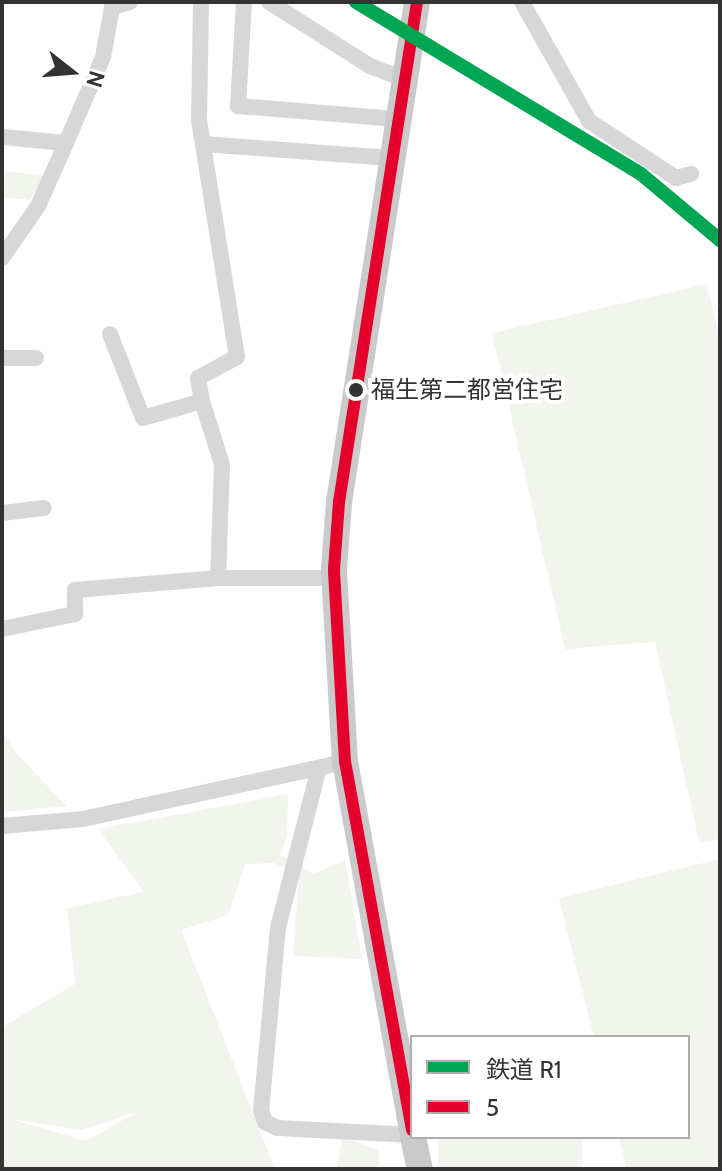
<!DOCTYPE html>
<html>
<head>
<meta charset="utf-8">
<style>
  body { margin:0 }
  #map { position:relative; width:722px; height:1171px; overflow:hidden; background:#fff; font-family:Cabin,"Noto Sans JP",sans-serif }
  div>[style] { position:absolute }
  .green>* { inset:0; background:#f1f5ed; transform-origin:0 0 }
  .street>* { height:16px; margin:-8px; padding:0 8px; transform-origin:8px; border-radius:8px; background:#d7d7d7 }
  .primary>* { height:26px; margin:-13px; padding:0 13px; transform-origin:13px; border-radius:13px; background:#cacaca }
  .bus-1>* { height:12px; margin:-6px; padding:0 6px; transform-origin:6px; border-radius:6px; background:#e4002b }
  .rail-1>* { height:14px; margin:-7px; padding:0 7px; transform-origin:7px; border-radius:7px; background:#00a651 }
  .dots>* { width:22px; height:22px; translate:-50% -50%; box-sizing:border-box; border:4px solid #fff; border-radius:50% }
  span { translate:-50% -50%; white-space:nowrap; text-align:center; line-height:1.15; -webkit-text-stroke:8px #fff; paint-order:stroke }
  .bus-label { font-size:24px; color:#333 }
  .left { translate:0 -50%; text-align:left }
  .frame { position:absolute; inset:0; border:4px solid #333; pointer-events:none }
  .legend { position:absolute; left:410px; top:1035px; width:280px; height:104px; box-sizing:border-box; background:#fff; border:2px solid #adadad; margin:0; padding:10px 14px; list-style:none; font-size:24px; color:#333 }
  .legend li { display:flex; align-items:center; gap:16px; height:40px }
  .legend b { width:40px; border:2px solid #adadad }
  .north { position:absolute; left:32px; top:32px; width:80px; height:80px; -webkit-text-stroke:6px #fff; paint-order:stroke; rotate:107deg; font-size:22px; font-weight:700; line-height:32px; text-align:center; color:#333 }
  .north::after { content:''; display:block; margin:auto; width:28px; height:36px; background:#333; clip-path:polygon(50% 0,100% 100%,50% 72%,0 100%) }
</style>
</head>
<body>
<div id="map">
  <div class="green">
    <i style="clip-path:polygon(5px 171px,45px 176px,30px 200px,2px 197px)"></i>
    <i style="clip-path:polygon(707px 284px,720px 340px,720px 839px,699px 842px,655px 642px,565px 649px,492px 333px)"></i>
    <i style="clip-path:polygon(2px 732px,17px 754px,67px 806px,2px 812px)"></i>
    <i style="clip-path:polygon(evenodd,288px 794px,287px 836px,280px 855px,313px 874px,345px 860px,362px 959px,293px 956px,299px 875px,274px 863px,245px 864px,228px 915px,181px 930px,275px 1169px,2px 1169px,2px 1027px,75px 984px,67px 908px,144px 892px,98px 829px,288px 794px,137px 1112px,86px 1141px,11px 1119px,82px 1130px,137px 1112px)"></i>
    <i style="clip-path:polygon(720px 859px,720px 1169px,627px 1169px,619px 1137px,688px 1137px,688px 1037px,594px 1037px,559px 898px)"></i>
    <i style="clip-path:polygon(343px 1137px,378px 1150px,380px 1169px,336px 1169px)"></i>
    <i style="left:438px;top:1137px;width:144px;height:33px"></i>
  </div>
  <div class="street">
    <i style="left:244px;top:2px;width:104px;rotate:93.3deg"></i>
    <i style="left:238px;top:106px;width:159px;rotate:4.7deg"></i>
    <i style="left:269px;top:2px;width:120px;rotate:32.4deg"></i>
    <i style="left:370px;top:66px;width:34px;rotate:21deg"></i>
    <i style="left:522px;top:2px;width:137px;rotate:60.6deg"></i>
    <i style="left:589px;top:121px;width:104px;rotate:33.2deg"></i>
    <i style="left:676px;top:178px;width:16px;rotate:-15deg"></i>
    <i style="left:112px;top:7px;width:19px;rotate:-16deg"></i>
    <i style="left:2px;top:137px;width:64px;rotate:5.4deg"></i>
    <i style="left:203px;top:144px;width:188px;rotate:4.3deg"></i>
    <i style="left:2px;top:258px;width:63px;rotate:-55.3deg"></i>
    <i style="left:38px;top:206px;width:69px;rotate:-66deg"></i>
    <i style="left:66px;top:143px;width:94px;rotate:-66.7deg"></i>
    <i style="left:103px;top:57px;width:51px;rotate:-79.8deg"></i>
    <i style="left:110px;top:334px;width:90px;rotate:68.6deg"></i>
    <i style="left:143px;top:418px;width:61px;rotate:-16.1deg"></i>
    <i style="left:202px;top:401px;width:23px;rotate:-100deg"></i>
    <i style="left:198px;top:378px;width:44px;rotate:-28.3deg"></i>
    <i style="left:237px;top:357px;width:241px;rotate:-99.1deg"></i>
    <i style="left:199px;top:119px;width:117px;rotate:-89deg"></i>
    <i style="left:2px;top:358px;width:34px"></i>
    <i style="left:202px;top:401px;width:67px;rotate:72.6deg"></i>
    <i style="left:222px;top:465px;width:113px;rotate:92deg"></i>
    <i style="left:2px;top:513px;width:42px;rotate:-6.8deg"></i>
    <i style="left:2px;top:629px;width:75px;rotate:-11.6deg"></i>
    <i style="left:75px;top:614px;width:24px;rotate:-90deg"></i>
    <i style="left:75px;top:590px;width:144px;rotate:-4.8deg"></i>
    <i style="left:218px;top:578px;width:117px"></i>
    <i style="left:319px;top:768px;width:165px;rotate:104.4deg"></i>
    <i style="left:278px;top:928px;width:183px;rotate:95.3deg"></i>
    <i style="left:261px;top:1110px;width:13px;rotate:72deg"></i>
    <i style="left:265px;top:1122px;width:14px;rotate:25deg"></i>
    <i style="left:278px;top:1128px;width:134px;rotate:3deg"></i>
    <i style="left:2px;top:826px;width:81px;rotate:-4.9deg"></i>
    <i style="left:83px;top:819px;width:268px;rotate:-12.3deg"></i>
  </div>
  <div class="primary">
    <i style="left:412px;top:1130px;width:374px;rotate:-100.3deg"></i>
    <i style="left:345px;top:762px;width:193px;rotate:-93.3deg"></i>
    <i style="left:334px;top:569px;width:67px;rotate:-85.7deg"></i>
    <i style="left:339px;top:502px;width:506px;rotate:-81.13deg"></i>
    <i style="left:413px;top:1137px;width:33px;rotate:78deg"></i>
  </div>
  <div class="bus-1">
    <i style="left:412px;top:1130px;width:374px;rotate:-100.3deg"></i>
    <i style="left:345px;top:762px;width:193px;rotate:-93.3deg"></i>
    <i style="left:334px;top:569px;width:67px;rotate:-85.7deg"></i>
    <i style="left:339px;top:502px;width:506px;rotate:-81.13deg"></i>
  </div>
  <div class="rail-1">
    <i style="left:356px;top:2px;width:333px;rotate:31.1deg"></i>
    <i style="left:641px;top:174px;width:103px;rotate:39.9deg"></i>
  </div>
  <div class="dots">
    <i style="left:356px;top:390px;background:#333"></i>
  </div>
  <div class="bus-label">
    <span class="left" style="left:371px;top:390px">福生第二都営住宅</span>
  </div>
  <div class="frame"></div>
  <ul class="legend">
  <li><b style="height:10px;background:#00a651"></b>鉄道 R1</li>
  <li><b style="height:10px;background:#e4002b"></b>5</li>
  </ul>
  <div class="north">N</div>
</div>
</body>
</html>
